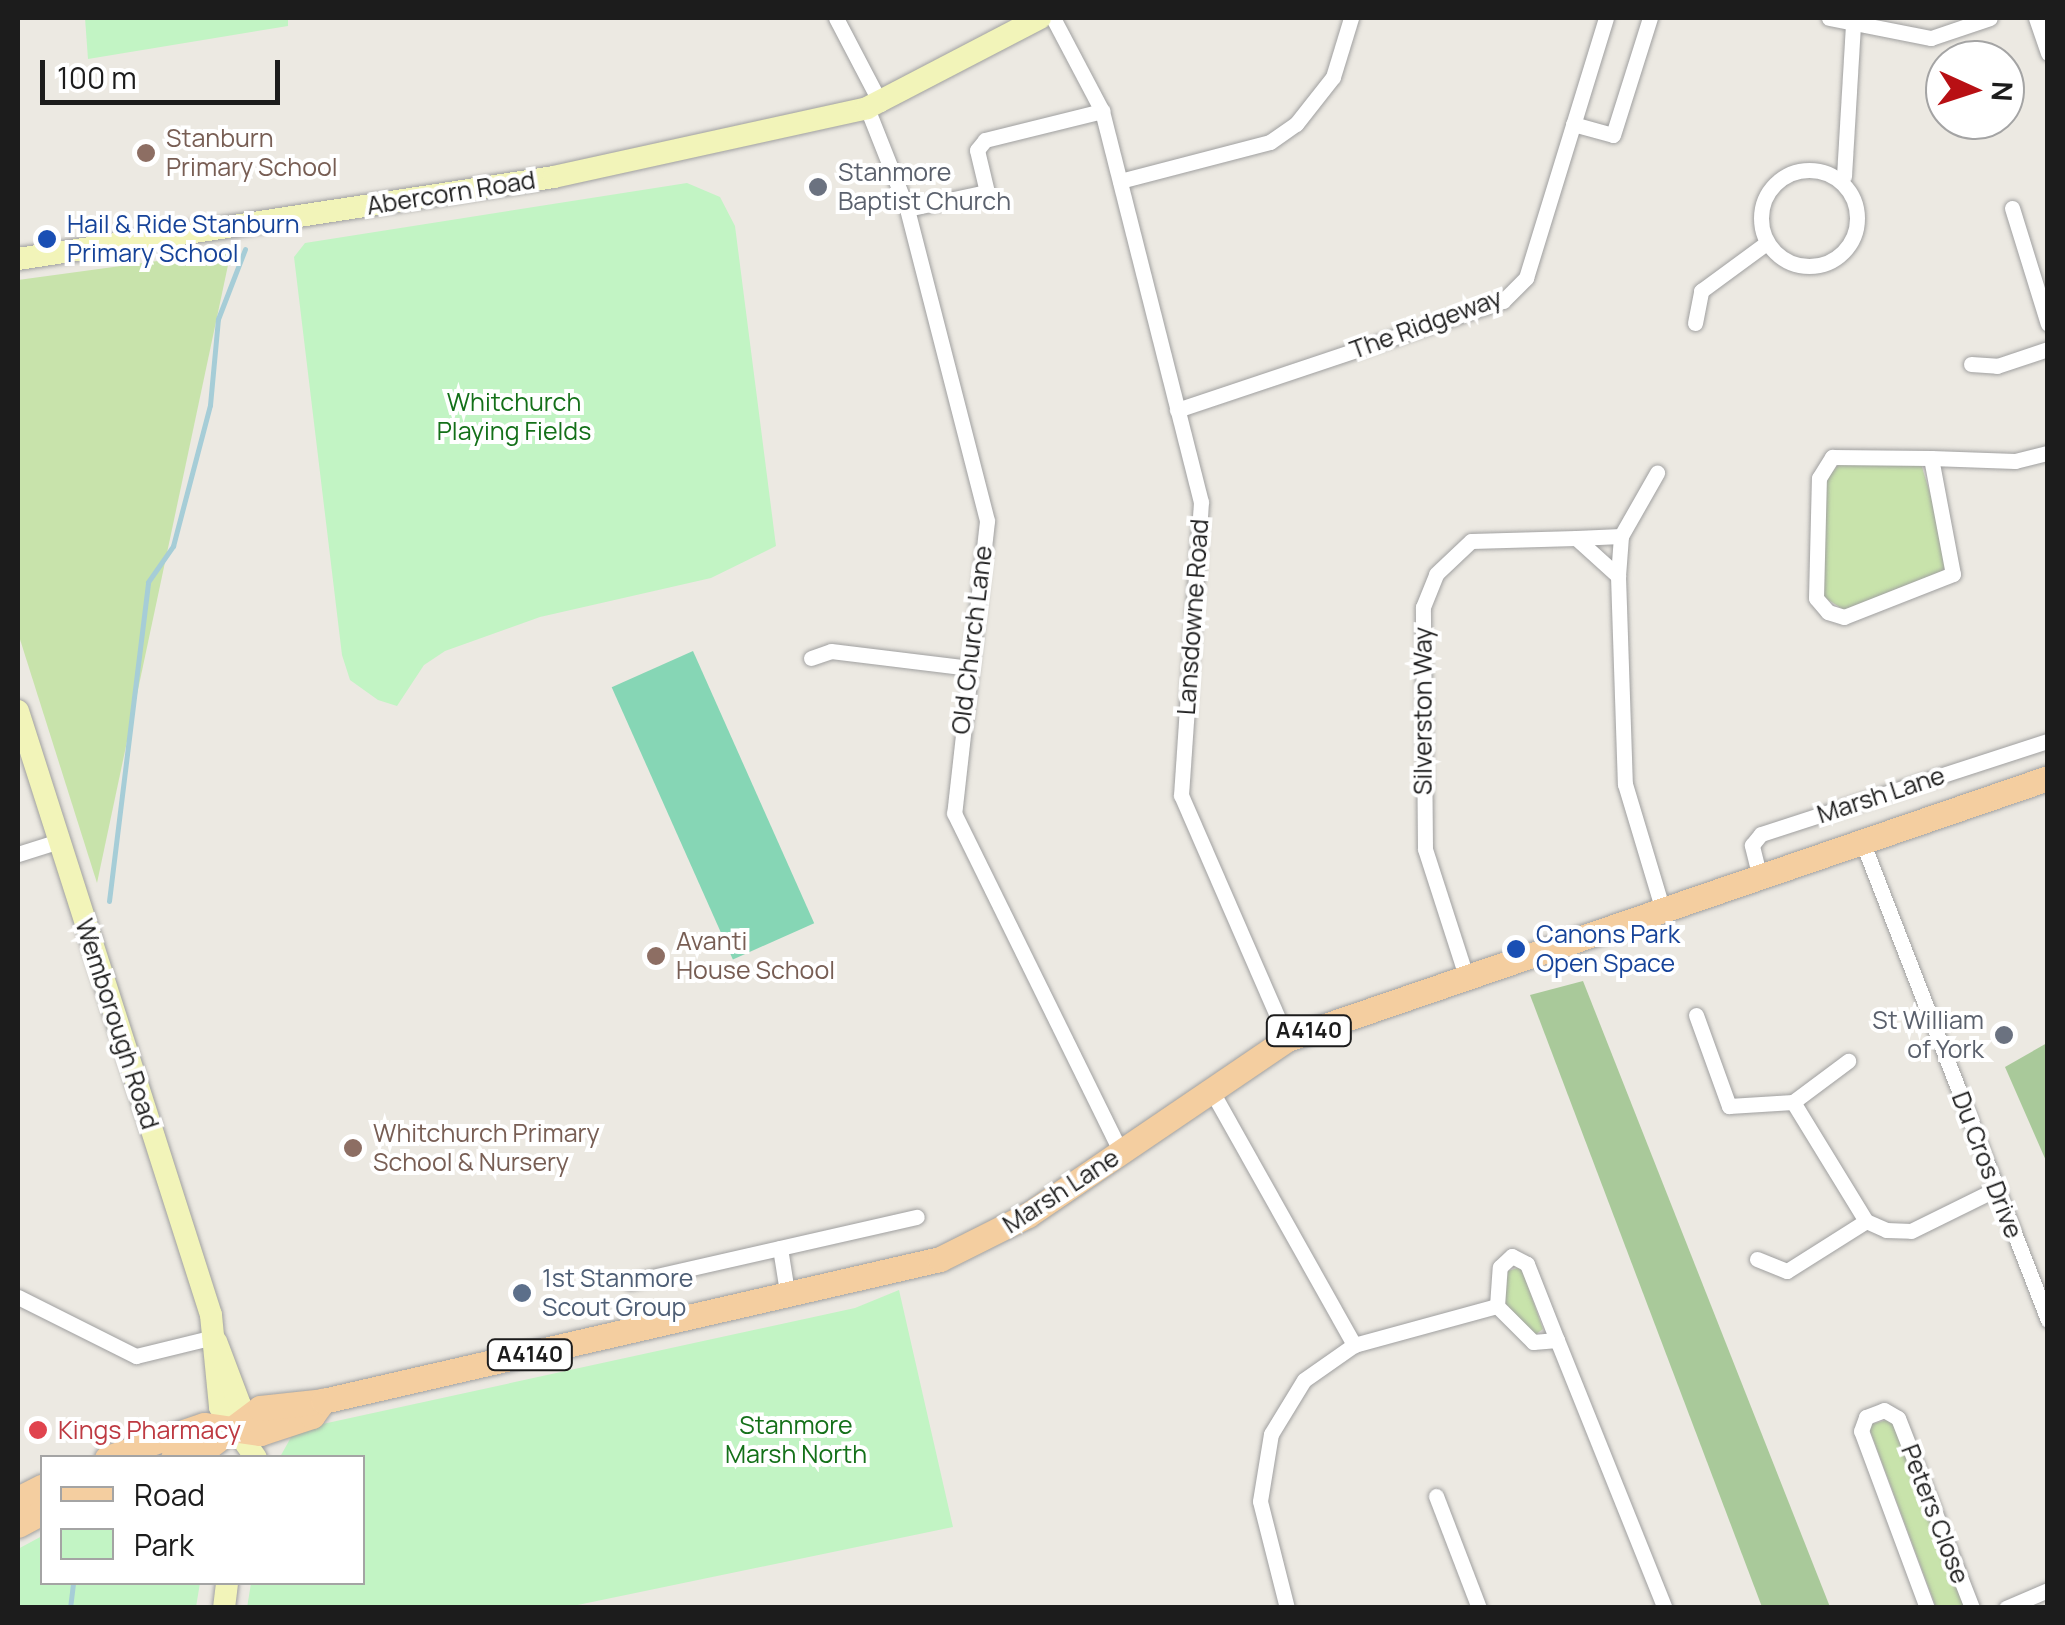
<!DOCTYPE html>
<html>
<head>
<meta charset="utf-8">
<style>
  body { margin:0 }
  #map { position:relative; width:2065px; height:1625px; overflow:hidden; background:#ece9e2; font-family:Manrope,sans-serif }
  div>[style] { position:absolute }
  .grass>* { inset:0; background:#c8e3ab }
  .forest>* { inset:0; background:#a9c99a }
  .park>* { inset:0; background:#c2f4c4 }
  .pitch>* { inset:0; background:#86d6b5; transform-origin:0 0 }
  .stream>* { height:5px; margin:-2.5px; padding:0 2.5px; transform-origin:2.5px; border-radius:2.5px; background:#a6cdd7 }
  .roads { filter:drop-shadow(0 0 2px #a0a0a0) drop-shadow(0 0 2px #a0a0a0) }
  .street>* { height:15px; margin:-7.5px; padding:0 7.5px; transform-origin:7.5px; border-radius:7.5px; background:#fff }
  .street>.ring { margin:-7.5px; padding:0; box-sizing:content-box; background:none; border:15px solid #fff; border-radius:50% }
  .secondary>* { height:22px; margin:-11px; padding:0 11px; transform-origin:11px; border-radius:11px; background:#f2f4b9 }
  .primary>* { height:25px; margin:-12.5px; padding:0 12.5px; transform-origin:12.5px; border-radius:12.5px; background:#f4cea0 }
  .dots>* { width:28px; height:28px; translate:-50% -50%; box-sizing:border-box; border:5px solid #fff; border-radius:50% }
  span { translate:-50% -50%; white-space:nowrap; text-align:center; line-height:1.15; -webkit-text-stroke:8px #fff; paint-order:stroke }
  .shield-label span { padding:2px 8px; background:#fff; border:2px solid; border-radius:8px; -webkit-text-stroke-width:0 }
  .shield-label { font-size:22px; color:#1c1c1c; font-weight:700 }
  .education-label { font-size:25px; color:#785e54 }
  .left { translate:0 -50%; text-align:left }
  .worship-label { font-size:25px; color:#5b616d }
  .right { translate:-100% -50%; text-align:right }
  .street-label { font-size:25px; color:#1c1c1c }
  .transit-label { font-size:25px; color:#164399 }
  .park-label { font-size:25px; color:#147019 }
  .service-label { font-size:25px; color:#4e5e75 }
  .health-label { font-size:25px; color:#be3a42 }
  .frame { position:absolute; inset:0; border:20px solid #1c1c1c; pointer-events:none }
  .legend { position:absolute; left:40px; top:1455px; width:325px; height:130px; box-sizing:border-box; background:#fff; border:2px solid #a4a4a4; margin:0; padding:12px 18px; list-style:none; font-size:30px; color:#1c1c1c }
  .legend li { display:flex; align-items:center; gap:20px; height:50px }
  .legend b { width:50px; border:2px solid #a4a4a4 }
  .north { position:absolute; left:1925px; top:40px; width:100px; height:100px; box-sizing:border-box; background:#fff; border:2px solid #a4a4a4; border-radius:50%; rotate:93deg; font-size:28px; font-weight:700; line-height:40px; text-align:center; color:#1c1c1c }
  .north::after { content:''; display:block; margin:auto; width:35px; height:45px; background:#b81014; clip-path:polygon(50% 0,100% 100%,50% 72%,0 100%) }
  .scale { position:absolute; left:40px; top:60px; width:240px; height:45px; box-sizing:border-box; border:5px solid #1c1c1c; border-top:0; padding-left:12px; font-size:30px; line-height:35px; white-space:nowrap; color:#1c1c1c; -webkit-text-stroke:8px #fff; paint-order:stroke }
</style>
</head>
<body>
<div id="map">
  <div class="grass">
    <i style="clip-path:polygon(231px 251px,97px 883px,18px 633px,18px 280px)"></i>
    <i style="clip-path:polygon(1840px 463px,1921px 464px,1950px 558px,1939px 579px,1844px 610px,1824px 597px,1823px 483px)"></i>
    <i style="clip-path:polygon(1521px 1267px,1543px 1329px,1535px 1335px,1505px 1303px,1508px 1271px)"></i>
    <i style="clip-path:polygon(1891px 1419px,1964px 1607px,1936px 1607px,1868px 1425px)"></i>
  </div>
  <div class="forest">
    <i style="clip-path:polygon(1583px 981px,1830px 1607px,1762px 1607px,1530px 995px)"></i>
    <i style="clip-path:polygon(2047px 1043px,2047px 1163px,2005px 1067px)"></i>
  </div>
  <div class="park">
    <i style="clip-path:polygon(85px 18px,288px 18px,288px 26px,88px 59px)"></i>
    <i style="clip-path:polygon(687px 183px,720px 197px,735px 226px,776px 546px,711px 578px,540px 617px,445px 651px,424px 665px,397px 706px,378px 700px,350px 680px,342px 655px,294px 257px,305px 243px)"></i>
    <i style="clip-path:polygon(899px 1290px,953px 1527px,568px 1607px,247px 1608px,251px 1583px,362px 1582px,362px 1458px,280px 1457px,295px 1430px,855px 1308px)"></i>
    <i style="clip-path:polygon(42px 1536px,42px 1582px,200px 1583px,196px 1607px,19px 1607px,18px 1549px)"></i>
  </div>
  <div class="pitch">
    <i style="left:693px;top:651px;width:298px;height:89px;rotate:66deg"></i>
  </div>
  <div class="stream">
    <i style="left:109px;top:901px;width:321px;rotate:-83deg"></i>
    <i style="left:148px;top:582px;width:44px;rotate:-55.2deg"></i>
    <i style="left:173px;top:546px;width:146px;rotate:-75.3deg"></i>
    <i style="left:210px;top:405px;width:86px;rotate:-84.7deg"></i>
    <i style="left:218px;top:319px;width:75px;rotate:-68.9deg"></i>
    <i style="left:70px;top:1608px;width:26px;rotate:-83deg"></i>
  </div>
  <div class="roads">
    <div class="street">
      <i style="left:836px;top:18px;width:97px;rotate:62.4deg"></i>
      <i style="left:1053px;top:18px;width:105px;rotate:62.2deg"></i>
      <i style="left:1102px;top:111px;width:403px;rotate:75.8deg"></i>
      <i style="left:1201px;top:502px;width:294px;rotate:93.9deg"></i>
      <i style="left:1181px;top:795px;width:266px;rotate:66.5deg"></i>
      <i style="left:1829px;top:18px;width:104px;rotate:11.1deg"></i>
      <i style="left:1931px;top:38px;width:62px;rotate:-18.7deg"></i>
      <i style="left:2036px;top:18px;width:37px;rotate:71deg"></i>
      <i style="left:867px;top:108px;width:109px;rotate:68.4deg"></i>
      <i style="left:907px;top:209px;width:322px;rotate:75.6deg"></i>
      <i style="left:987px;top:521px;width:294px;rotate:96.4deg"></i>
      <i style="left:954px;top:813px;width:378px;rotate:63.8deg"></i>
      <i style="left:1573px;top:124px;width:41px;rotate:15.4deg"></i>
      <i style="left:1613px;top:135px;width:123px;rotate:-72.5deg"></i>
      <i class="ring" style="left:1761px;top:170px;width:81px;height:81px"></i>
      <i style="left:1844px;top:176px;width:153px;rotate:-86.6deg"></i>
      <i style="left:1120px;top:181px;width:155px;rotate:-14.6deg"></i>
      <i style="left:1270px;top:142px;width:32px;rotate:-35deg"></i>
      <i style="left:1296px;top:124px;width:60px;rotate:-51.8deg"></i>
      <i style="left:1333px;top:77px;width:62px;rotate:-73deg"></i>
      <i style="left:2012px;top:208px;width:121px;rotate:72.8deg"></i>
      <i style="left:907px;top:209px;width:82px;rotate:-12deg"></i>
      <i style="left:987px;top:192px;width:43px;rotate:-103.4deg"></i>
      <i style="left:977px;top:150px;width:13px;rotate:-51deg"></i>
      <i style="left:985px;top:140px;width:121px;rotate:-13.9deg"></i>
      <i style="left:1695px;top:323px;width:33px;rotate:-79deg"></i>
      <i style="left:1701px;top:291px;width:79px;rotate:-36.3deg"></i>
      <i style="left:1971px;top:364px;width:26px;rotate:4deg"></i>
      <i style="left:1997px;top:366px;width:54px;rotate:-18.4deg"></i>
      <i style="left:1177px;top:410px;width:344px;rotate:-18.5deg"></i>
      <i style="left:1503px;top:301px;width:33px;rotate:-45deg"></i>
      <i style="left:1526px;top:278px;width:272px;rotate:-72.9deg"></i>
      <i style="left:1931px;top:458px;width:118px;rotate:79.3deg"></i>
      <i style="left:1953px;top:574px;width:117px;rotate:158.5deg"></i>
      <i style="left:1844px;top:617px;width:17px;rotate:-163deg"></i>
      <i style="left:1828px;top:612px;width:18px;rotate:-131deg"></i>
      <i style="left:1816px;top:598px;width:120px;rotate:-88.6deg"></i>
      <i style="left:1819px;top:478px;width:25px;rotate:-58deg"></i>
      <i style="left:1832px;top:457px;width:99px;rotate:0.6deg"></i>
      <i style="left:1931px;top:458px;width:84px;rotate:2deg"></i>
      <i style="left:2015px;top:461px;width:34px;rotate:-14deg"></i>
      <i style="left:1576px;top:538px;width:45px;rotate:-2.5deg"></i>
      <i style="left:1621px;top:536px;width:73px;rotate:-60.3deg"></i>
      <i style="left:1618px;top:576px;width:40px;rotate:-85.7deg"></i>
      <i style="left:811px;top:658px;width:21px;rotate:-19deg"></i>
      <i style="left:831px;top:651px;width:140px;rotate:7deg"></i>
      <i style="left:1862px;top:841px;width:514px;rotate:68.78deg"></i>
      <i style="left:18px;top:854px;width:43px;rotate:-17.6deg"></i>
      <i style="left:1760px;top:878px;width:34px;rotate:-104deg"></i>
      <i style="left:1752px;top:845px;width:14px;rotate:-51deg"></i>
      <i style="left:1761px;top:834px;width:302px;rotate:-18deg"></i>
      <i style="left:1466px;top:976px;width:133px;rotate:-107.9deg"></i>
      <i style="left:1425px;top:849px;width:242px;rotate:-90.5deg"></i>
      <i style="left:1423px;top:607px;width:35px;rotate:-68deg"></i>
      <i style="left:1436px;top:574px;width:48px;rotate:-43.3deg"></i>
      <i style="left:1471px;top:541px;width:105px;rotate:-1.6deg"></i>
      <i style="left:1576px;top:538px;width:57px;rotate:42.1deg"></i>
      <i style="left:1618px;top:576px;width:208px;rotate:88.1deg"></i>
      <i style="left:1625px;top:784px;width:133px;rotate:73.3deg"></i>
      <i style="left:1696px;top:1015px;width:97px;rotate:70.1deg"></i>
      <i style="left:1729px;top:1106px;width:64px;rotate:-3.6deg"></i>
      <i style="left:1793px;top:1102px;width:69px;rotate:-36.7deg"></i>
      <i style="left:1210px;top:1088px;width:295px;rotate:60.7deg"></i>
      <i style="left:1793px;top:1102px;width:140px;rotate:58.5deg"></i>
      <i style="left:1866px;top:1221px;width:22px;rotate:24deg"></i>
      <i style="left:1886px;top:1230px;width:25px;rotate:2deg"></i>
      <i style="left:1911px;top:1231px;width:95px;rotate:-26.3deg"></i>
      <i style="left:780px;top:1248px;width:51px;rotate:80.9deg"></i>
      <i style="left:1757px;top:1259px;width:32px;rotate:22deg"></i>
      <i style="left:1787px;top:1271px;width:93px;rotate:-32.3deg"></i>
      <i style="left:630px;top:1282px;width:294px;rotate:-12.8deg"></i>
      <i style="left:18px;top:1297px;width:132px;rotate:26.6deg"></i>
      <i style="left:136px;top:1356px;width:80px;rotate:-13.7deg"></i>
      <i style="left:1497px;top:1306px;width:39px;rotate:-86deg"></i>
      <i style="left:1500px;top:1267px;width:16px;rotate:-43deg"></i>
      <i style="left:1512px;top:1256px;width:17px;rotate:28deg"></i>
      <i style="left:1527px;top:1264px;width:82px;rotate:68.5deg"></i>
      <i style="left:1436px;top:1496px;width:120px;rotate:69deg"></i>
      <i style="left:1287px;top:1608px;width:110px;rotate:-104.2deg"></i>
      <i style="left:1260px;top:1501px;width:68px;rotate:-80.7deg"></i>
      <i style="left:1271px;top:1434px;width:63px;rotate:-58.6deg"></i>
      <i style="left:1304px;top:1380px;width:61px;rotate:-35deg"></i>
      <i style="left:1354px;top:1345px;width:148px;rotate:-15.3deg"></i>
      <i style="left:1497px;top:1306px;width:51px;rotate:45deg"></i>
      <i style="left:1533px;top:1342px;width:24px;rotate:-5deg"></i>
      <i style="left:1557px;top:1340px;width:289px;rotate:68.1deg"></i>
      <i style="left:1927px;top:1608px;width:189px;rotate:-110.4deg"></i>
      <i style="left:1861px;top:1431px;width:15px;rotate:-70deg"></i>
      <i style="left:1866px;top:1417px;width:19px;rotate:-21deg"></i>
      <i style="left:1884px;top:1410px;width:16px;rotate:30deg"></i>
      <i style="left:1898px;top:1418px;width:204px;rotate:68.7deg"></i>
      <i style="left:2006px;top:1608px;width:46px;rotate:-23.2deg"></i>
    </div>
    <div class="secondary">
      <i style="left:18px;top:259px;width:542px;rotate:-8.7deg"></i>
      <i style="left:554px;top:177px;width:321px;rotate:-12.4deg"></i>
      <i style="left:867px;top:108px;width:195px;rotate:-27.5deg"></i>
      <i style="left:18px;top:711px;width:634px;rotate:72.28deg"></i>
      <i style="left:211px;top:1315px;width:92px;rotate:84.4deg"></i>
      <i style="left:220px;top:1407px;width:62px;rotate:54.8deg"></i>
      <i style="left:216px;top:1341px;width:68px;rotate:69.4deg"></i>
      <i style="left:240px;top:1405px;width:29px;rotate:96deg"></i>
      <i style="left:224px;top:1608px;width:26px;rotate:-83deg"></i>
    </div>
    <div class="primary">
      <i style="left:107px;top:1458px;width:102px;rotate:-18.8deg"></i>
      <i style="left:204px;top:1425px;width:57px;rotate:8.1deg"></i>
      <i style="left:260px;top:1433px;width:55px;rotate:-18.1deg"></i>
      <i style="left:312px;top:1416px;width:19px;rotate:-54deg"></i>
      <i style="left:173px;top:1458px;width:37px;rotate:-17deg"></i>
      <i style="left:208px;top:1447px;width:65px;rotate:-36.9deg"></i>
      <i style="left:260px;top:1408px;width:63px;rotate:-6.3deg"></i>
      <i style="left:323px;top:1401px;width:633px;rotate:-12.96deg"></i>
      <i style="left:940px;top:1259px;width:98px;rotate:-26.6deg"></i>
      <i style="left:1028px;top:1215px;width:313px;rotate:-34.2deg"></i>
      <i style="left:1287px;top:1039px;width:805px;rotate:-18.93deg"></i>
      <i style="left:18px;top:1499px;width:27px;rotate:-27deg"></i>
      <i style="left:18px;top:1525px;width:27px;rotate:-28deg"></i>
    </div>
  </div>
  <div class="dots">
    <i style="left:146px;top:153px;background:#8d6e63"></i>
    <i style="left:818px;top:187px;background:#6b7280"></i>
    <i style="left:47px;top:239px;background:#1a4fb4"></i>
    <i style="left:1516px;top:949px;background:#1a4fb4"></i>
    <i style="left:656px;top:956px;background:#8d6e63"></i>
    <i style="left:2004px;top:1035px;background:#6b7280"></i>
    <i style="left:353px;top:1148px;background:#8d6e63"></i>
    <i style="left:522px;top:1293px;background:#5c6f8a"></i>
    <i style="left:38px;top:1430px;background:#e0444e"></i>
  </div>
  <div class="shield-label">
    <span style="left:1309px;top:1031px">A4140</span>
    <span style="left:530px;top:1355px">A4140</span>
  </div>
  <div class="education-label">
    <span class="left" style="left:166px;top:153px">Stanburn<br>Primary School</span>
    <span class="left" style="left:676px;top:956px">Avanti<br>House School</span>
    <span class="left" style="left:373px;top:1148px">Whitchurch Primary<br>School &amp; Nursery</span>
  </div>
  <div class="worship-label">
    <span class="left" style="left:838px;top:187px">Stanmore<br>Baptist Church</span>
    <span class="right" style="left:1984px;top:1035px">St William<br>of York</span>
  </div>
  <div class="street-label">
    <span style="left:451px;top:193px;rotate:-9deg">Abercorn Road</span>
    <span style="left:1426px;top:324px;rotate:-20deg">The Ridgeway</span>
    <span style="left:1193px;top:617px;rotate:-86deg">Lansdowne Road</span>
    <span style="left:972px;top:640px;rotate:-83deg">Old Church Lane</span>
    <span style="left:1423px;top:711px;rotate:-90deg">Silverston Way</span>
    <span style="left:1881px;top:795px;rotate:-18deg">Marsh Lane</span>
    <span style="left:117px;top:1024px;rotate:72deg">Wemborough Road</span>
    <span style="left:1987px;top:1165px;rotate:69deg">Du Cros Drive</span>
    <span style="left:1061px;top:1191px;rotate:-33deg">Marsh Lane</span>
    <span style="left:1935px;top:1514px;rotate:69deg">Peters Close</span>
  </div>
  <div class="transit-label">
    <span class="left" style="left:67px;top:239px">Hail &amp; Ride Stanburn<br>Primary School</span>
    <span class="left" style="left:1536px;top:949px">Canons Park<br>Open Space</span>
  </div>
  <div class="park-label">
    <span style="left:514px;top:417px">Whitchurch<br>Playing Fields</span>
    <span style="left:796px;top:1440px">Stanmore<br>Marsh North</span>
  </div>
  <div class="service-label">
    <span class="left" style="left:542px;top:1293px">1st Stanmore<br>Scout Group</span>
  </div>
  <div class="health-label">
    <span class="left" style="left:58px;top:1430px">Kings Pharmacy</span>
  </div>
  <div class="frame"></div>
  <ul class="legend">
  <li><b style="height:12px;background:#f4cea0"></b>Road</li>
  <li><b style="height:28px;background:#c2f4c4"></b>Park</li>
  </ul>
  <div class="north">N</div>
  <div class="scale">100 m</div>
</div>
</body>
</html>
